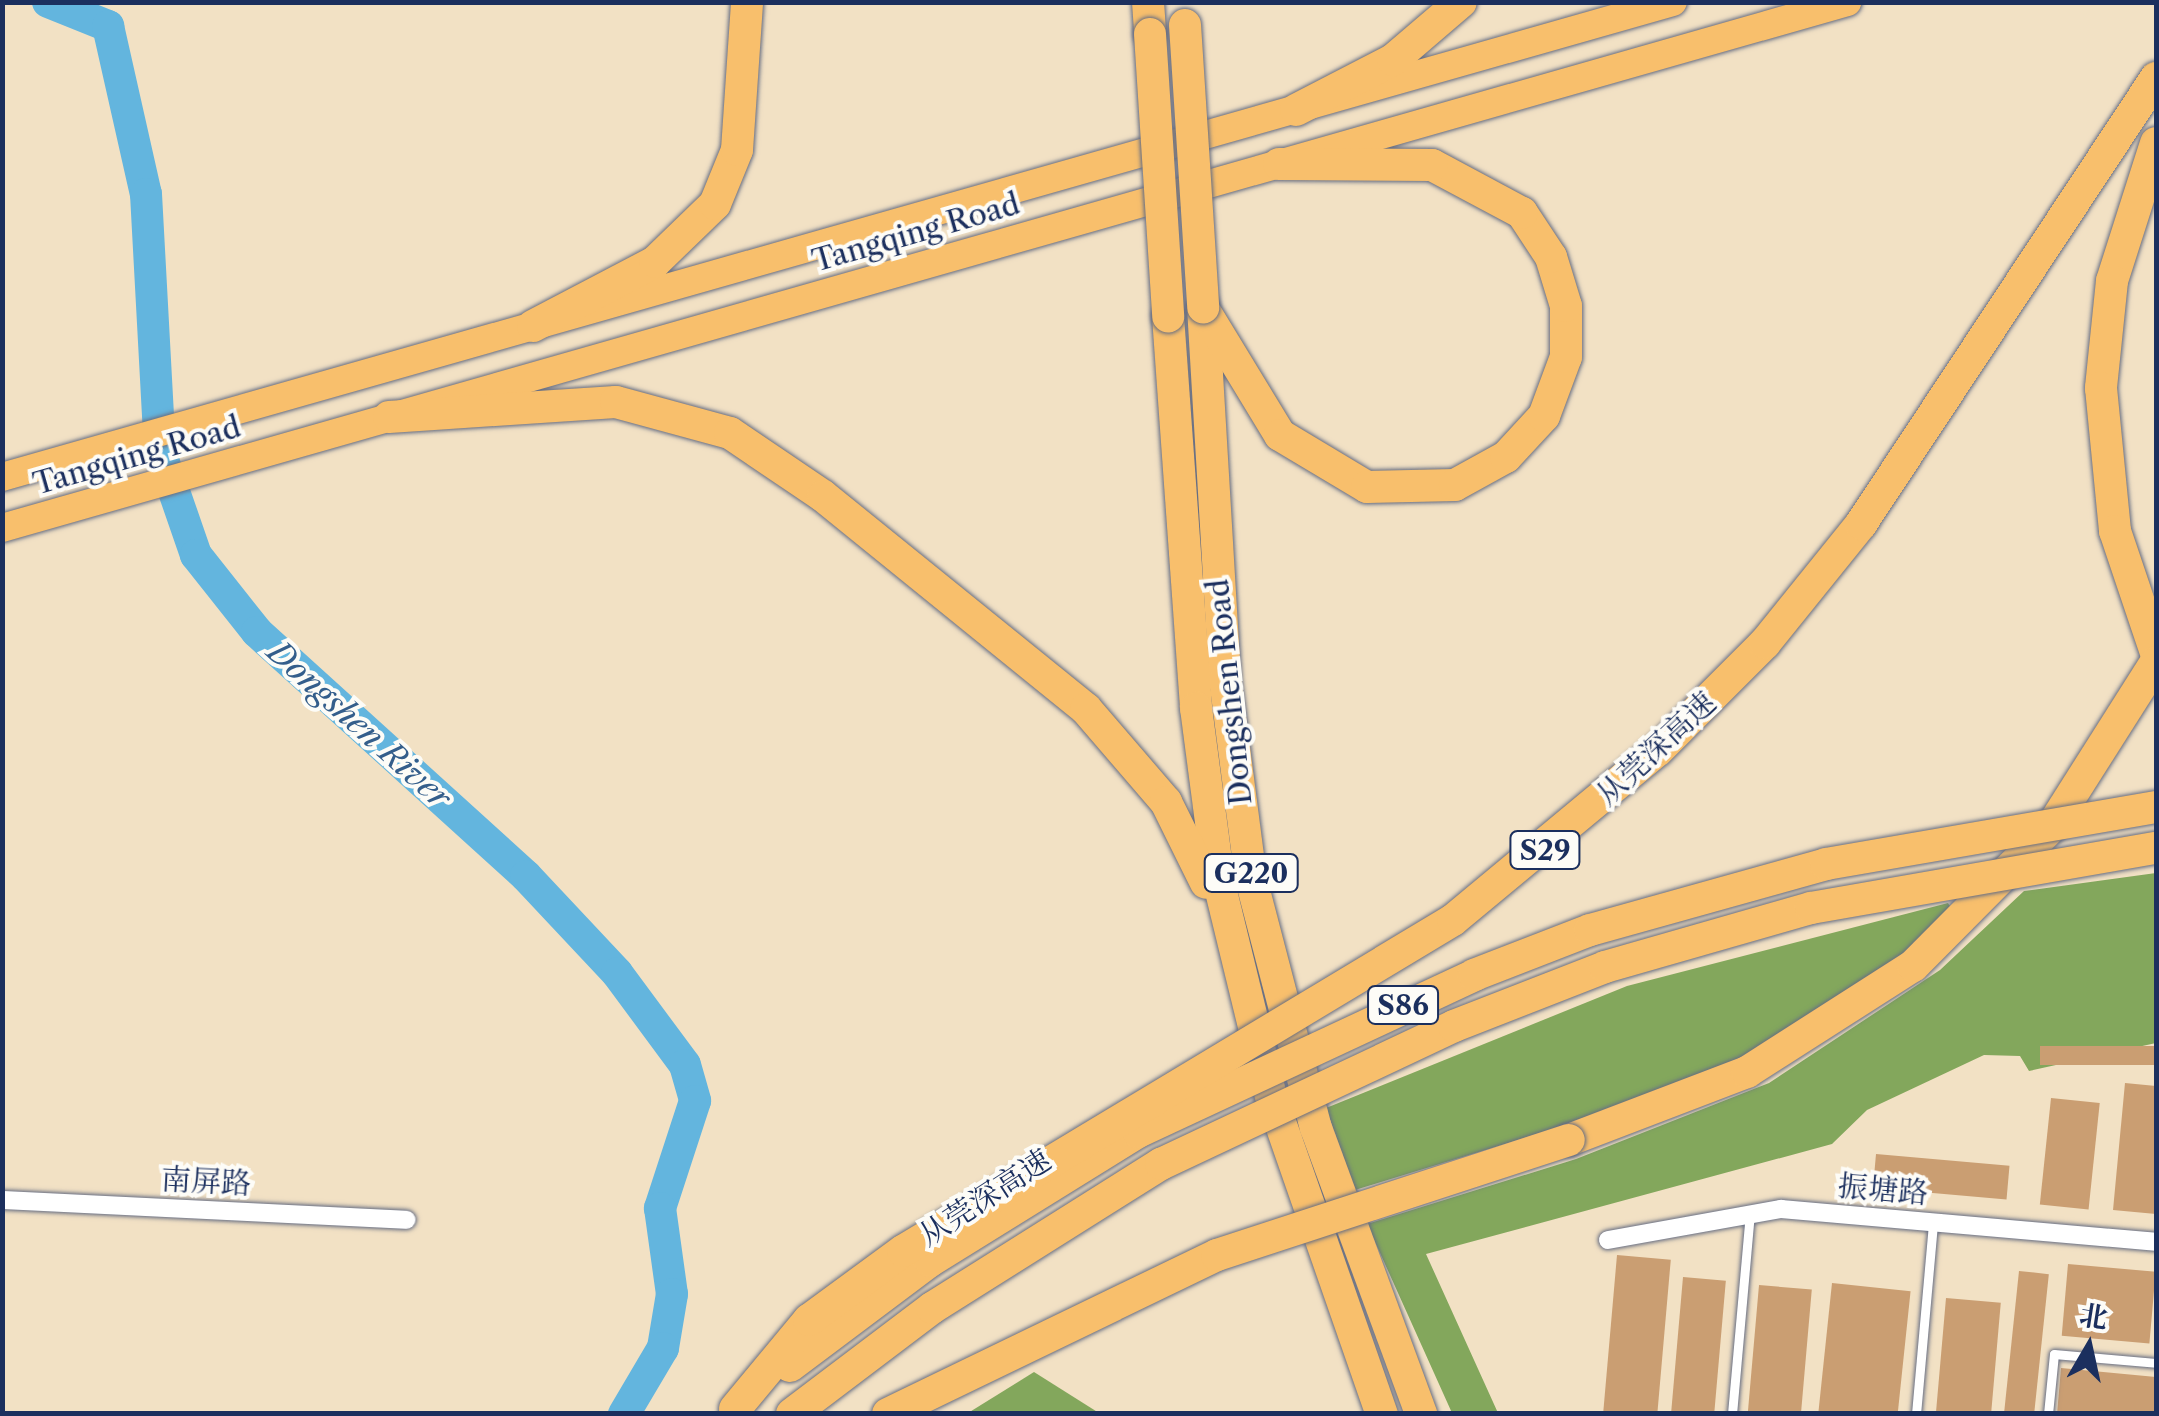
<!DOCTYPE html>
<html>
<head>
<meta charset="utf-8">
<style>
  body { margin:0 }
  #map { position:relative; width:2159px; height:1416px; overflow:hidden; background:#f2e1c4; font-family:"Libre Caslon Text","Noto Serif SC",serif }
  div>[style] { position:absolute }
  .forest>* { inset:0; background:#83a75c }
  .river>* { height:32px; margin:-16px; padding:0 16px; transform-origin:16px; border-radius:16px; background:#63b5de }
  .building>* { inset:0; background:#ca9e72; transform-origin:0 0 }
  .roads { filter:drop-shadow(0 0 2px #666d82) drop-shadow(0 0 2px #666d82) }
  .lane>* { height:9px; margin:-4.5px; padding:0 4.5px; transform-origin:4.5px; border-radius:4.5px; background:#fff }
  .street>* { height:18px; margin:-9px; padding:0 9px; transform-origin:9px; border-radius:9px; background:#fff }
  .primary>* { height:28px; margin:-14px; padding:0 14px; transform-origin:14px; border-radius:14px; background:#f8bf6c }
  .highway>* { height:32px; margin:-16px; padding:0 16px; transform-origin:16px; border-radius:16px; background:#f8bf6c }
  .bridges { filter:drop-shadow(0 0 2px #666d82) drop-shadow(0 0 2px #666d82) }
  .highway-bridge>* { height:32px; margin:-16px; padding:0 16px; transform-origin:16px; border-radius:16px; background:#f8bf6c }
  span { translate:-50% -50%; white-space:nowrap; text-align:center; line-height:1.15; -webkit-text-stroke:8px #fdfcf7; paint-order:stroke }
  .shield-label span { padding:2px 8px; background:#fdfcf7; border:2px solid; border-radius:8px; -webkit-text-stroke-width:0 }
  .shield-label { font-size:28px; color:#1b2f5e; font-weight:700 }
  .street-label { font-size:30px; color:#1b2f5e }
  .water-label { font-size:32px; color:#345e8b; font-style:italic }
  .frame { position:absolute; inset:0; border:5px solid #1b2f5e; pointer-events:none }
  .north { position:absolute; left:2039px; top:1296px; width:100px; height:100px; -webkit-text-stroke:8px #fdfcf7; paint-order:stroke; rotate:9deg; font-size:28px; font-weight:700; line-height:40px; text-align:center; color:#1b2f5e }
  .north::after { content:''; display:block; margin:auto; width:35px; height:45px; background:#1b2f5e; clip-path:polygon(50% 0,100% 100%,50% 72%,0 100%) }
</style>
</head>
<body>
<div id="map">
  <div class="forest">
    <i style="clip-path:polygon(2156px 873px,2156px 1043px,2029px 1071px,2020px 1056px,1984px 1055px,1867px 1110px,1832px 1144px,1426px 1254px,1498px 1413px,1452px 1413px,1367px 1224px,1576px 1159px,1769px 1083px,1940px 970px,2024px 891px)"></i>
    <i style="clip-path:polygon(1948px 903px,1953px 911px,1891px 965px,1748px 1055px,1563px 1126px,1355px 1190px,1326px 1108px,1627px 986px)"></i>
    <i style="clip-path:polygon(1034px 1372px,1099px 1413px,968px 1413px)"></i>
  </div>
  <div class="river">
    <i style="left:48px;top:2px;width:65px;rotate:21.8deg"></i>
    <i style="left:108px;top:26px;width:172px;rotate:77.3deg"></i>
    <i style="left:146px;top:194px;width:257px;rotate:86.9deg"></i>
    <i style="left:160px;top:451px;width:110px;rotate:70.9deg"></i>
    <i style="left:196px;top:555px;width:98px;rotate:51.6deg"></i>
    <i style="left:257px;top:632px;width:363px;rotate:42.2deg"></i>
    <i style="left:526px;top:876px;width:133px;rotate:46.8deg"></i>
    <i style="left:617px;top:973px;width:114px;rotate:53.5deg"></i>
    <i style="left:685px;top:1065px;width:37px;rotate:74deg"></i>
    <i style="left:695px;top:1101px;width:113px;rotate:108.1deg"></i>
    <i style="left:660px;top:1208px;width:87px;rotate:82.1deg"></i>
    <i style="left:672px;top:1294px;width:55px;rotate:99.5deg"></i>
    <i style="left:663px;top:1348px;width:77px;rotate:120.6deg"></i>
  </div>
  <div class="building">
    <i style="left:2156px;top:1046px;width:19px;height:116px;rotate:90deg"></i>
    <i style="clip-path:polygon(2125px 1083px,2156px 1086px,2156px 1214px,2113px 1210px)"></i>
    <i style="left:2051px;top:1098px;width:49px;height:107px;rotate:6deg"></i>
    <i style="left:1876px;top:1154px;width:134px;height:34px;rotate:5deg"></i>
    <i style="left:1617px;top:1255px;width:54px;height:160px;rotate:5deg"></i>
    <i style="left:2068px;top:1264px;width:88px;height:72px;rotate:5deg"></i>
    <i style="left:2019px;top:1271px;width:30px;height:144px;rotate:6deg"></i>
    <i style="left:1683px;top:1277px;width:43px;height:138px;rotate:5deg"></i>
    <i style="left:1832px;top:1283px;width:79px;height:132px;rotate:6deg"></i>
    <i style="left:1759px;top:1285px;width:53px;height:130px;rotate:5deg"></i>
    <i style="left:1946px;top:1298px;width:55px;height:117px;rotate:5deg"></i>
    <i style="clip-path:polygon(2061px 1368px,2156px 1377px,2156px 1414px,2057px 1414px)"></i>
  </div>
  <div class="roads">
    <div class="lane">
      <i style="left:1732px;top:1414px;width:203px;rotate:-84.9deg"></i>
      <i style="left:1916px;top:1414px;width:193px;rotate:-84.9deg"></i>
      <i style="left:2048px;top:1414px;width:60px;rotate:-84.3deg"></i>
      <i style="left:2054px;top:1354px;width:102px;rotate:5deg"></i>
    </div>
    <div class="street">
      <i style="left:2px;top:1200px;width:405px;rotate:2.8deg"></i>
      <i style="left:1608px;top:1240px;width:176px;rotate:-10.2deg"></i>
      <i style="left:1781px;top:1209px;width:376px;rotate:5deg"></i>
    </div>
    <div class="primary">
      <i style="left:2px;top:477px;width:1737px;rotate:-15.87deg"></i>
      <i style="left:2px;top:528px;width:1919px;rotate:-15.91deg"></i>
    </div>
    <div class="highway">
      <i style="left:1148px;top:2px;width:32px;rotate:86deg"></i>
      <i style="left:1296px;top:110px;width:109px;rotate:-27.3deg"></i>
      <i style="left:1393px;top:60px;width:89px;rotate:-40.5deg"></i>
      <i style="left:2156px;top:143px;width:145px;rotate:107.7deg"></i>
      <i style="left:2112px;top:281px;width:108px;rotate:95.9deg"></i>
      <i style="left:2101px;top:388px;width:144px;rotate:84.4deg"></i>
      <i style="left:2115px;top:531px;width:129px;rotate:71.4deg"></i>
      <i style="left:1203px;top:307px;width:373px;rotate:86.6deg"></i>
      <i style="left:1225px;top:679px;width:202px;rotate:82.6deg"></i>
      <i style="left:1251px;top:879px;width:257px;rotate:75.4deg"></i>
      <i style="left:1316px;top:1128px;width:305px;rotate:69.8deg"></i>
      <i style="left:1207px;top:315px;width:140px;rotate:58.7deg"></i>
      <i style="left:1280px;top:435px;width:101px;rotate:30.9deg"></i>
      <i style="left:1367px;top:487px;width:88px;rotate:-1.3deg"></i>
      <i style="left:1455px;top:485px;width:58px;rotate:-28.8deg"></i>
      <i style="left:1506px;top:457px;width:56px;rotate:-47.2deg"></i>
      <i style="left:1544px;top:416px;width:63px;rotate:-69.6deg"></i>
      <i style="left:1566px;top:357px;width:51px;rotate:-90deg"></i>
      <i style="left:1566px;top:306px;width:51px;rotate:-107deg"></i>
      <i style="left:1551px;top:257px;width:53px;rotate:-123.4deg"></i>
      <i style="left:1522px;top:213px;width:102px;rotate:-151.9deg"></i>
      <i style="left:1432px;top:165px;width:153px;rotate:-179.6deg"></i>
      <i style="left:1168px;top:316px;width:393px;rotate:85.9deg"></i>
      <i style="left:1196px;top:708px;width:177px;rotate:82.5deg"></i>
      <i style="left:1219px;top:883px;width:219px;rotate:76.3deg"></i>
      <i style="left:1271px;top:1096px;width:337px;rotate:70.8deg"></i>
      <i style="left:533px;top:326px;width:138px;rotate:-27.7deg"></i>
      <i style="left:655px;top:262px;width:83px;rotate:-44deg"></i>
      <i style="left:715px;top:204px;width:58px;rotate:-67.8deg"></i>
      <i style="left:737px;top:150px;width:148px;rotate:-86.1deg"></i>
      <i style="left:389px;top:417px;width:227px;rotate:-3.8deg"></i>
      <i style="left:616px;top:402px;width:118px;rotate:15.2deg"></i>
      <i style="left:730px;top:433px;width:112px;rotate:34.1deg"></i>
      <i style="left:823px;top:496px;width:338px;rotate:39deg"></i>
      <i style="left:1086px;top:709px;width:123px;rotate:49.3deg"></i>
      <i style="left:1166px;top:802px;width:90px;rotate:63.7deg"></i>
      <i style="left:1569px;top:1140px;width:191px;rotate:-20.9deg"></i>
      <i style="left:1747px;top:1072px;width:197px;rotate:-32.6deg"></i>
      <i style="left:1913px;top:966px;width:197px;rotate:-45.2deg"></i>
      <i style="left:2052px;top:826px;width:194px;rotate:-57.6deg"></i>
    </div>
  </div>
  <div class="bridges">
    <div class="highway-bridge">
      <i style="left:1185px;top:25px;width:283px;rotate:86.3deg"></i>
      <i style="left:1150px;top:34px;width:283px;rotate:86.3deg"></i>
      <i style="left:790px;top:1366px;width:175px;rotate:-36.9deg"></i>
      <i style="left:930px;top:1261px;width:245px;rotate:-31.8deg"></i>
      <i style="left:1138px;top:1132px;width:371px;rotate:-25deg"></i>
      <i style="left:1474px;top:975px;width:124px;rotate:-21.2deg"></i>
      <i style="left:1590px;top:930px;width:245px;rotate:-15.6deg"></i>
      <i style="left:1826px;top:864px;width:335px;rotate:-9.8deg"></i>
      <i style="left:735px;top:1409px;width:116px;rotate:-50.3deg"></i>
      <i style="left:809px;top:1320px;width:117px;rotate:-36.3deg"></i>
      <i style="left:903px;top:1251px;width:642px;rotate:-31.04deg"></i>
      <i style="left:1453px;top:920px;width:266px;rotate:-39.7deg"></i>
      <i style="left:1658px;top:750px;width:151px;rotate:-45deg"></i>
      <i style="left:1765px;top:643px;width:153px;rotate:-51.1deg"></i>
      <i style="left:1861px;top:524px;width:535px;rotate:-56.52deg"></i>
      <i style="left:792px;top:1414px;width:176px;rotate:-37.1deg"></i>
      <i style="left:932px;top:1308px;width:271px;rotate:-32.2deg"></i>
      <i style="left:1161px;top:1164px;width:324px;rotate:-25.2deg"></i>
      <i style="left:1454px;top:1026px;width:162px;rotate:-21.3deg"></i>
      <i style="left:1605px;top:967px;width:214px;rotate:-16deg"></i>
      <i style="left:1811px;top:908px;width:350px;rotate:-9.9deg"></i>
      <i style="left:888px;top:1414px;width:365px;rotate:-25.8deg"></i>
      <i style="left:1217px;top:1255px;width:370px;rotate:-18.1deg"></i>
    </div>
  </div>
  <div class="shield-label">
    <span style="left:1545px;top:850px">S29</span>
    <span style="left:1251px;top:873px">G220</span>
    <span style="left:1403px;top:1005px">S86</span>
  </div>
  <div class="street-label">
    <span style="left:916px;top:233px;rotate:-16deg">Tangqing Road</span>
    <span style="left:137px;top:456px;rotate:-16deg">Tangqing Road</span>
    <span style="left:1230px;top:692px;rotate:-96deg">Dongshen Road</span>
    <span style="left:1656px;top:749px;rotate:-43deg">从莞深高速</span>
    <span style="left:206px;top:1182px;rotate:3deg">南屏路</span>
    <span style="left:1883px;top:1190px;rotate:5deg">振塘路</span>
    <span style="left:985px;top:1198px;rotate:-33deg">从莞深高速</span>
  </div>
  <div class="water-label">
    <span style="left:359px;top:725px;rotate:42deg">Dongshen River</span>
  </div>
  <div class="frame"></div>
  <div class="north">北</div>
</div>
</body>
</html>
